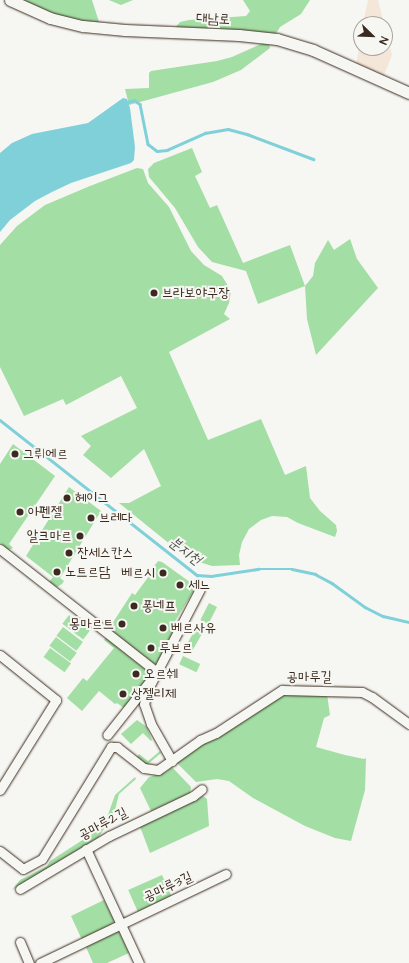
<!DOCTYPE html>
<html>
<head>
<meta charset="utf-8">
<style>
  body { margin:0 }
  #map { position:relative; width:409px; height:963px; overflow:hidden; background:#f6f6f2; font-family:"Architects Daughter","Poor Story",sans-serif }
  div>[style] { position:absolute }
  .built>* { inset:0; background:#f4e6d9 }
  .green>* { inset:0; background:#a3dea5; transform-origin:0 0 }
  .water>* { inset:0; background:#80d0da }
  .stream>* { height:2.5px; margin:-1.25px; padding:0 1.25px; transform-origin:1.25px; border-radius:1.25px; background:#80d0da }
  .roads { filter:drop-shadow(0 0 1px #3b2a1e) drop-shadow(0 0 1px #3b2a1e) }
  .minor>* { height:9px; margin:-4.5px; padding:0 4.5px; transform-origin:4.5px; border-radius:4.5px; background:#f6f6f2 }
  .tertiary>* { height:11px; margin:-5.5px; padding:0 5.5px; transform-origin:5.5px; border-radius:5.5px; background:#f6f6f2 }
  .dots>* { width:11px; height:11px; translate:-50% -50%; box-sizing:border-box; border:2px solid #f6f6f2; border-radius:50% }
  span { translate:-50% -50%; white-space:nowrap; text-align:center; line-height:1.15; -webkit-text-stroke:4px #f6f6f2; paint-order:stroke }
  .street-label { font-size:14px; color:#3b2a1e }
  .poi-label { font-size:14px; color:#3b2a1e }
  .left { translate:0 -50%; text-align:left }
  .right { translate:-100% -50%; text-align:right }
  .water-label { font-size:15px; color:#4c544d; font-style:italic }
  .north { position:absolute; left:353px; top:16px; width:40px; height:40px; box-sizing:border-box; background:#f6f6f2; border:1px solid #aba49d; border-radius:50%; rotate:113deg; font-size:11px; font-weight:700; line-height:16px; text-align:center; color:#3b2a1e }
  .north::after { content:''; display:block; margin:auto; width:14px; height:18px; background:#3b2a1e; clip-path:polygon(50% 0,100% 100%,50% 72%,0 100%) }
</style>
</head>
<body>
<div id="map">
  <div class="built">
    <i style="clip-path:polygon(368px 0,378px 0,384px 24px,363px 24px)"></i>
    <i style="clip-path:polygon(385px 29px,392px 55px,383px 78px,356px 65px,361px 36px,361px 48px,385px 48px)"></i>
  </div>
  <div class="green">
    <i style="clip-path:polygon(17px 0,92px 0,99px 22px,73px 21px)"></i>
    <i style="clip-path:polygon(109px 0,133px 0,121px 5px)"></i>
    <i style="clip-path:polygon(243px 0,310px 0,301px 14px,280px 27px,275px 35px,174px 29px,180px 22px,189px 20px,246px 16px,250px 11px)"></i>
    <i style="clip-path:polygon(263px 43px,269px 44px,270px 48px,241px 70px,213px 82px,129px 105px,125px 89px,149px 88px,149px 73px,151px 71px,217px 61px,232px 57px)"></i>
    <i style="clip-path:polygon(192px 148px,202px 172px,195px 176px,210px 208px,217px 205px,243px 263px,290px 245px,305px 286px,313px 276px,315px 263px,328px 240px,334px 250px,350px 239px,357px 259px,378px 288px,316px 355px,307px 319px,305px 286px,258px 304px,246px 271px,212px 262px,198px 247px,175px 208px,149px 177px,148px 169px,154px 163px)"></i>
    <i style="clip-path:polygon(137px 168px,143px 169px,148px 183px,169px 207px,191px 251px,204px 265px,222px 276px,231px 291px,229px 303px,224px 314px,230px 319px,169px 352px,208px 440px,261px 419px,285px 475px,306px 466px,310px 498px,320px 511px,336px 525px,337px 531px,335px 537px,298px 523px,287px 517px,272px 516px,261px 520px,249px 529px,242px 542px,239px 555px,240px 565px,212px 566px,199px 562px,186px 557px,119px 503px,129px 503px,161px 486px,144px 449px,111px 478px,83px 455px,91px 446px,81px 436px,137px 408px,121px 376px,66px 405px,63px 399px,24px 416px,0 367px,0 245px,17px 226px,45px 205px,90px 186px)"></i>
    <i style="clip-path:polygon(13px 444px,55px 476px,9px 544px,13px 548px,8px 550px,0 543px,0 464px)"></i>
    <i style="clip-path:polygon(69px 487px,101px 511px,60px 578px,64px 581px,62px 584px,57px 587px,49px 582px,53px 577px,26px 556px)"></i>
    <i style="clip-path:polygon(158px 561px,162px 562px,194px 585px,195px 589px,172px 626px,176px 629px,157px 663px,154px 664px,112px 631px,110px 627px,132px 593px,135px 595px,149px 576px,145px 573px,149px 573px)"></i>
    <i style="left:209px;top:603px;width:9px;height:19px;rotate:27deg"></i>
    <i style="left:69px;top:615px;width:26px;height:11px;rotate:37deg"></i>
    <i style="left:63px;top:627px;width:25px;height:11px;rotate:37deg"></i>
    <i style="left:195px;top:630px;width:8px;height:19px;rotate:30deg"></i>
    <i style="left:56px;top:637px;width:26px;height:11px;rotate:37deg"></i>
    <i style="clip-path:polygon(106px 637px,151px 674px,124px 708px,117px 703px,115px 704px,99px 691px,82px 711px,67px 698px,83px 678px,87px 681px,114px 648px,104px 640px)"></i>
    <i style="left:50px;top:648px;width:26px;height:11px;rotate:36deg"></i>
    <i style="left:183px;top:656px;width:19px;height:9px;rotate:25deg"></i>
    <i style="clip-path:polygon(287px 693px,327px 694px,330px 715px,324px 718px,316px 747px,345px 755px,364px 759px,366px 758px,365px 790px,351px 841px,335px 838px,305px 826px,253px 798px,229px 781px,217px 779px,196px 782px,177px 763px,178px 760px,201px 743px)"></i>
    <i style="clip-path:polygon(137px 720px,147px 727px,152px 740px,151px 741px,143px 733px,131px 744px,121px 734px)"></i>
    <i style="clip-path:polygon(160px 751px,161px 753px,147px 765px,137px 757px,139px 754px,148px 761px)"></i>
    <i style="clip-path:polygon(172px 767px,191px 787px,190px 794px,151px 811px,140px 788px,149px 777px,166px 772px)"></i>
    <i style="clip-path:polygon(135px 777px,136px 779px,119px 794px,115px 810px,99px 837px,12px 890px,20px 880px,47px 866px,50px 861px,95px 832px,106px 820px,115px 795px)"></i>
    <i style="clip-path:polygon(203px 796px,207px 799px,209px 826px,150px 853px,139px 824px)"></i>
    <i style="left:162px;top:875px;width:24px;height:37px;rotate:66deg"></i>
    <i style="clip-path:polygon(104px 900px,114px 920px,112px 925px,82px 940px,71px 916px)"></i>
    <i style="clip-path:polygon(115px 931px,120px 933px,129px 953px,107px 963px,93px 963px,85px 945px)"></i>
  </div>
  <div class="water">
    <i style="clip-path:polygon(123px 98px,127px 99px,130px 108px,135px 147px,134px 160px,131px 163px,71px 183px,52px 192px,35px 201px,10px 220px,0 232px,0 153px,12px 143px,32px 134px,88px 123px)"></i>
  </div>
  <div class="stream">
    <i style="left:128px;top:102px;width:6px;rotate:-18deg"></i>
    <i style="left:134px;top:100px;width:7px;rotate:34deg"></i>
    <i style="left:140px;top:104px;width:41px;rotate:78.7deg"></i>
    <i style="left:148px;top:144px;width:11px;rotate:38deg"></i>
    <i style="left:157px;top:151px;width:10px;rotate:-6deg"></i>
    <i style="left:167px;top:150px;width:42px;rotate:-24.1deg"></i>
    <i style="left:205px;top:133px;width:23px;rotate:-10deg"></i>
    <i style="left:228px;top:129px;width:20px;rotate:15deg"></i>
    <i style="left:247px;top:134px;width:71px;rotate:20.7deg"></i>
    <i style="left:0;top:420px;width:251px;rotate:38.2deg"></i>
    <i style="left:197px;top:575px;width:14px;rotate:4deg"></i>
    <i style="left:211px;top:576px;width:48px;rotate:-8.5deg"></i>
    <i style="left:258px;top:569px;width:34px"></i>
    <i style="left:292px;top:569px;width:24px;rotate:12deg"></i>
    <i style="left:315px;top:574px;width:19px;rotate:28deg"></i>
    <i style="left:332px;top:583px;width:41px;rotate:36deg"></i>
    <i style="left:365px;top:607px;width:20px;rotate:27deg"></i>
    <i style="left:383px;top:616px;width:27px;rotate:13deg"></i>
  </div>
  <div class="roads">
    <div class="minor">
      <i style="left:0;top:549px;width:199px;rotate:38.1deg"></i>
      <i style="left:157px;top:672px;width:80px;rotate:128.4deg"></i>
      <i style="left:0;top:655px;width:72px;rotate:38.8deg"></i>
      <i style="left:56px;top:700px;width:106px;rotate:121.9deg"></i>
      <i style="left:172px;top:761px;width:43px;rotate:-119.6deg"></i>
      <i style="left:151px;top:724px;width:21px;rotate:-109deg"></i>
      <i style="left:144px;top:704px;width:18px;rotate:-74deg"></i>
      <i style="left:149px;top:687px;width:110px;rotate:-62.5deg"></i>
      <i style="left:86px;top:849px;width:126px;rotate:65.1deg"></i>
      <i style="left:0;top:851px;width:29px;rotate:38deg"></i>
      <i style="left:23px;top:869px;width:21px;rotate:-28deg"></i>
      <i style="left:42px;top:859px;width:132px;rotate:-58.4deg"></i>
      <i style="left:111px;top:747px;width:6px"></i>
      <i style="left:117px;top:747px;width:34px;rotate:38deg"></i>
      <i style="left:144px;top:768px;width:14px;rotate:8deg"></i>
      <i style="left:158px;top:770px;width:52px;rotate:-35.5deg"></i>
      <i style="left:200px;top:740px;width:17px;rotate:-24deg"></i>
      <i style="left:216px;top:733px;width:79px;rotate:-33.1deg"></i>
      <i style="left:282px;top:690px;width:80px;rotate:1.4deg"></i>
      <i style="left:362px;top:692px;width:11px;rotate:27deg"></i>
      <i style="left:372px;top:697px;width:46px;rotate:36.1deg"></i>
      <i style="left:20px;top:889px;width:104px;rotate:-30.8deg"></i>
      <i style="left:109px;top:836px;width:93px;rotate:-25.5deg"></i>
      <i style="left:193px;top:796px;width:11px;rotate:-38deg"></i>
      <i style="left:20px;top:942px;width:23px;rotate:67deg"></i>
      <i style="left:40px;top:963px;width:206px;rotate:-25.6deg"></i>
    </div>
    <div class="tertiary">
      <i style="left:10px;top:0;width:44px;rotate:24.2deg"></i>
      <i style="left:50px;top:18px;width:34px;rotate:14deg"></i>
      <i style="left:83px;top:26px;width:42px;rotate:5.4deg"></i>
      <i style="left:125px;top:30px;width:114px;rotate:2.5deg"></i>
      <i style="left:239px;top:35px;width:38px;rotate:6deg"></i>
      <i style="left:277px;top:39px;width:38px;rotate:17deg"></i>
      <i style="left:313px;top:50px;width:105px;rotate:24.1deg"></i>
    </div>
  </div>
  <div class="dots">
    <i style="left:154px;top:293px;background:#3b2a1e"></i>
    <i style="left:15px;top:454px;background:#3b2a1e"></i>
    <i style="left:67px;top:498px;background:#3b2a1e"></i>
    <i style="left:20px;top:512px;background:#3b2a1e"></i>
    <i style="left:91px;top:518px;background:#3b2a1e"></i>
    <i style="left:80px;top:536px;background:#3b2a1e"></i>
    <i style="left:69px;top:553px;background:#3b2a1e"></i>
    <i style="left:57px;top:572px;background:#3b2a1e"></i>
    <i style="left:163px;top:573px;background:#3b2a1e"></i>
    <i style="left:180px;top:585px;background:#3b2a1e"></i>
    <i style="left:134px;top:606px;background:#3b2a1e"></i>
    <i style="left:122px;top:624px;background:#3b2a1e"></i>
    <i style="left:163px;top:628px;background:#3b2a1e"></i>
    <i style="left:151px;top:648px;background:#3b2a1e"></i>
    <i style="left:136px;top:674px;background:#3b2a1e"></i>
    <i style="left:123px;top:694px;background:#3b2a1e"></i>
  </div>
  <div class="street-label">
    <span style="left:213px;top:19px;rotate:3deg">대남로</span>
    <span style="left:309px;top:677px">공마루길</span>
    <span style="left:103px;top:824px;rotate:-28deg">공마루2길</span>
    <span style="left:168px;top:887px;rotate:-25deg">공마루3길</span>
  </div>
  <div class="poi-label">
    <span class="left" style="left:162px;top:293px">브라보야구장</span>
    <span class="left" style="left:23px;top:454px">그뤼에르</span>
    <span class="left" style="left:75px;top:498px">헤이그</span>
    <span class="left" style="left:28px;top:512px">아펜젤</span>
    <span class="left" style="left:99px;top:518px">브레다</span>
    <span class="right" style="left:72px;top:536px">알크마르</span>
    <span class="left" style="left:77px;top:553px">잔세스칸스</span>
    <span class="left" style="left:65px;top:572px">노트르담</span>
    <span class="right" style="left:155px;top:573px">베르시</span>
    <span class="left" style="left:188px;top:585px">세느</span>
    <span class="left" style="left:142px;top:606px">퐁네프</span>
    <span class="right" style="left:114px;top:624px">몽마르트</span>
    <span class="left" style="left:171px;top:628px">베르사유</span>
    <span class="left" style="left:159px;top:648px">루브르</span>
    <span class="left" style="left:144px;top:674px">오르쉐</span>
    <span class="left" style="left:131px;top:694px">상젤리제</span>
  </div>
  <div class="water-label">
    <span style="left:185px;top:551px;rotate:37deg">분지천</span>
  </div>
  <div class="north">N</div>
</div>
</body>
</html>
